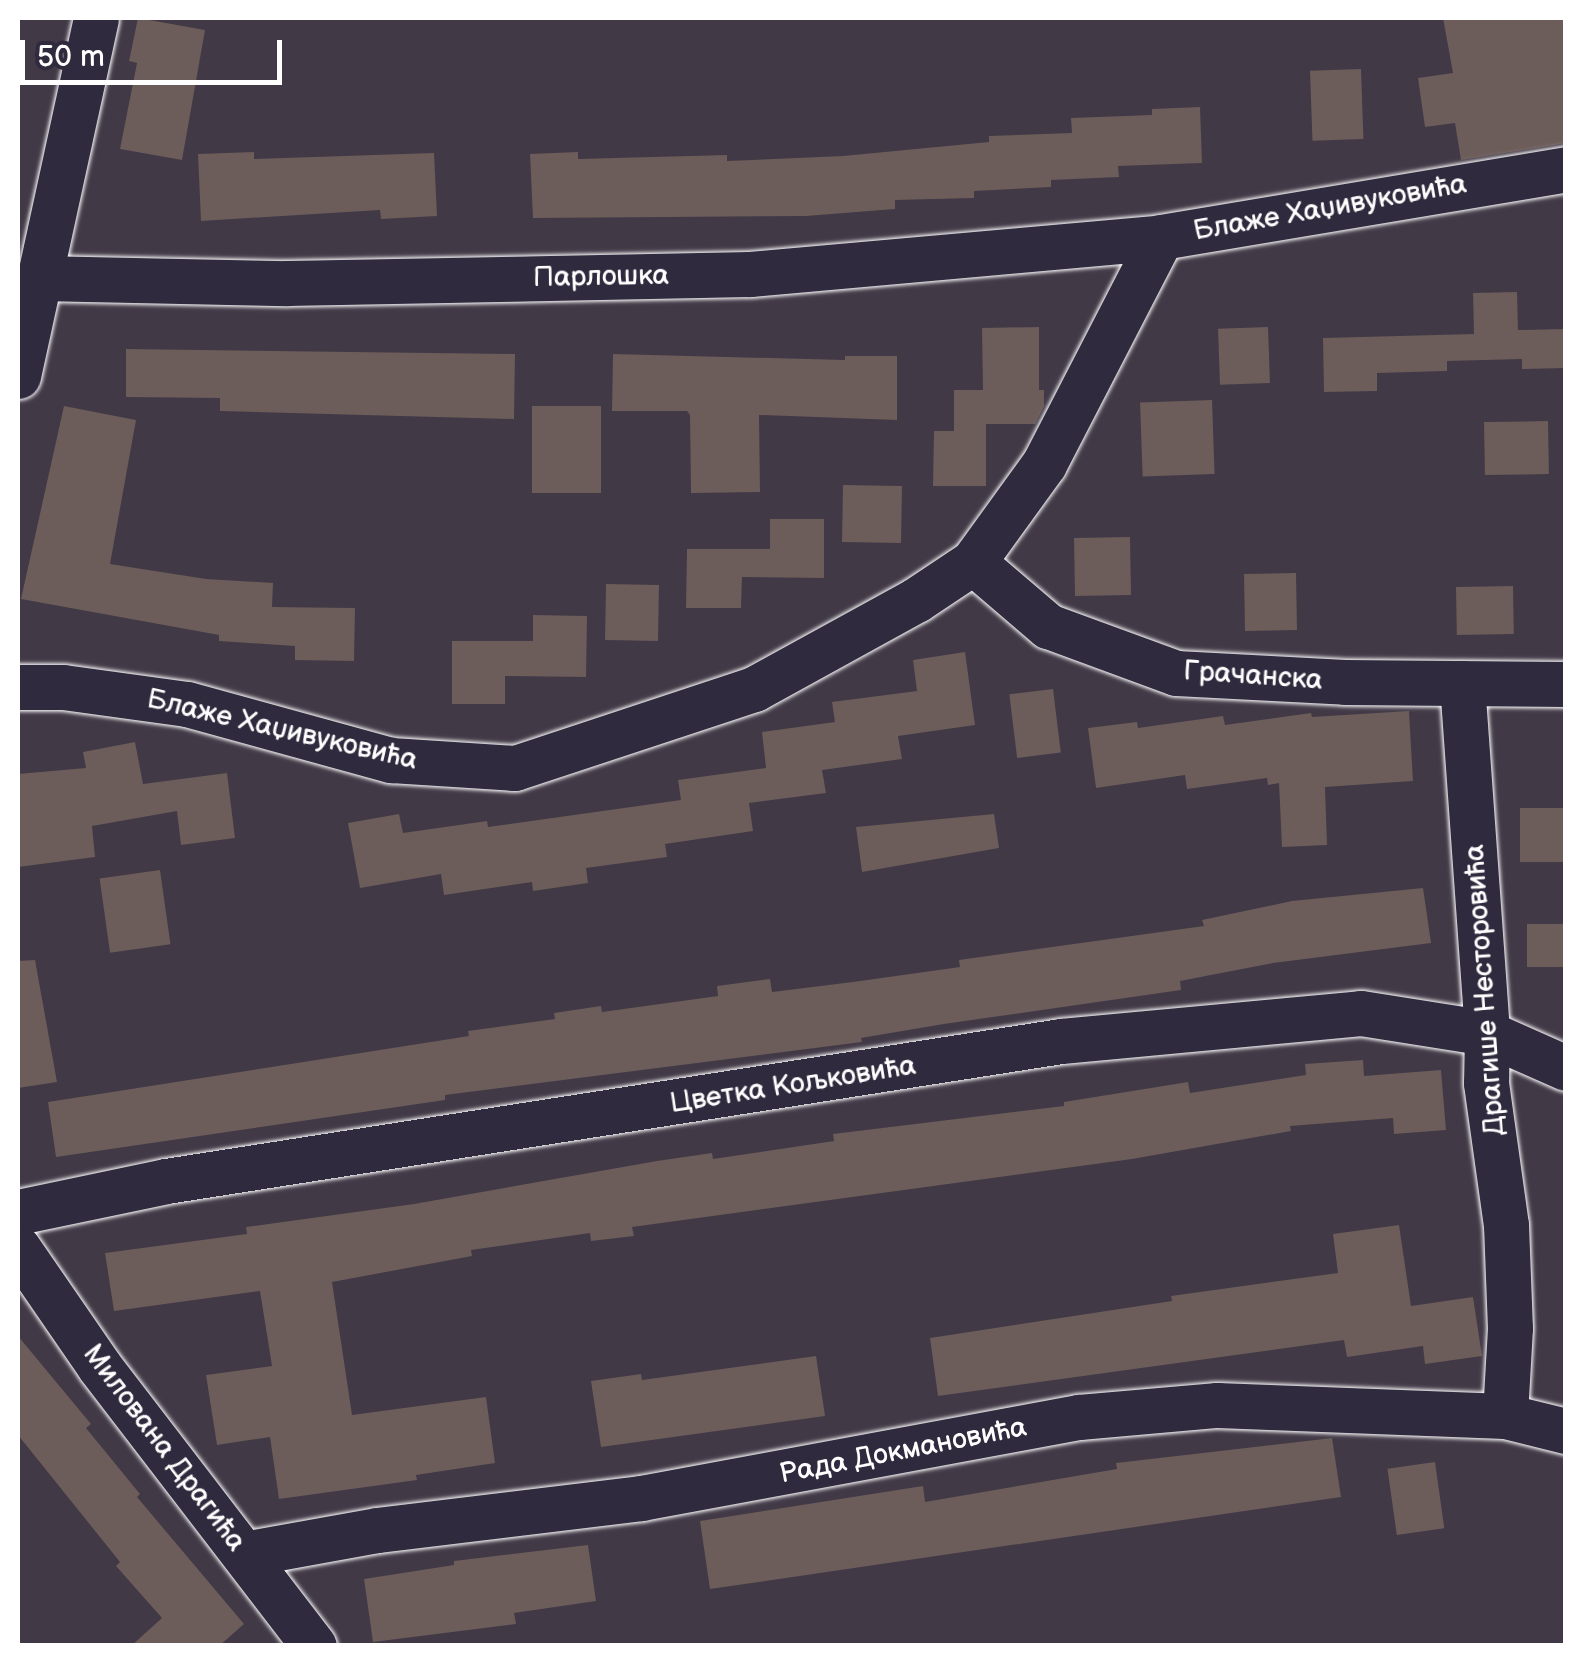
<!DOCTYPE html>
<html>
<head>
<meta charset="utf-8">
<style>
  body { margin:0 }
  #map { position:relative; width:1583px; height:1663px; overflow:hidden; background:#413946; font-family:"Balsamiq Sans",sans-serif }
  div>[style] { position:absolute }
  .building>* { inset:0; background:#6c5c5a; transform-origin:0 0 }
  .roads { filter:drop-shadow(0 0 2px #fff) drop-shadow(0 0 2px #fff) }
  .minor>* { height:45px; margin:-22.5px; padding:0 22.5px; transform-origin:22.5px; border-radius:22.5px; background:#2f2a3d }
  span { translate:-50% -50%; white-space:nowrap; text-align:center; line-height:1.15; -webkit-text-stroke:10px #2f2a3d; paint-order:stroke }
  .street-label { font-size:28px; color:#fff }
  .frame { position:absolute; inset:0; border:20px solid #fff; pointer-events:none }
  .scale { position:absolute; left:20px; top:40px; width:262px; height:45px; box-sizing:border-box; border:5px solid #fff; border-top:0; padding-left:12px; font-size:30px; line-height:35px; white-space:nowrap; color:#fff; -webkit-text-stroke:8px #2f2a3d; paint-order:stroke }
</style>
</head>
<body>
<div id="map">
  <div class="building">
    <i style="clip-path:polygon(138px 18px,205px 30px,182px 160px,120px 149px,137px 63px,129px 61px)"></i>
    <i style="clip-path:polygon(1443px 18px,1566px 18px,1566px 143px,1461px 160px,1455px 123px,1425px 127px,1418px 78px,1453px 73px)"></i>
    <i style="left:1361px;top:69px;width:70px;height:51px;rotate:88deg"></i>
    <i style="clip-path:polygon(1200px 107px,1202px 163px,1118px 166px,1119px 177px,1051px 180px,1051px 187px,974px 191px,974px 198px,895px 200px,895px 209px,806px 216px,533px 218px,530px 154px,578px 152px,578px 159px,727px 155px,727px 161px,843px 156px,989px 142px,989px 136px,1072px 133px,1071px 118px,1152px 115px,1152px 109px)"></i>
    <i style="clip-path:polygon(254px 152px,254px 159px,434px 153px,437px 216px,381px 219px,380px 210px,201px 221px,198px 154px)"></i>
    <i style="clip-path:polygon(1517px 292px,1518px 330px,1566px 329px,1566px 368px,1522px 369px,1522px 359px,1447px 361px,1447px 371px,1377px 373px,1377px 391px,1324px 392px,1323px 338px,1474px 334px,1473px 293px)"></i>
    <i style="clip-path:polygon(1039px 327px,1039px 390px,1044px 390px,1044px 406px,1035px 424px,986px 424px,986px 486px,933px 486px,934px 431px,954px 431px,954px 390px,983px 390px,982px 328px)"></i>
    <i style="left:1268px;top:327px;width:56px;height:50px;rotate:88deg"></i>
    <i style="clip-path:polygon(126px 349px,515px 354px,514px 419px,220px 411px,220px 398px,126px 397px)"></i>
    <i style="clip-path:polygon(613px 354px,845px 360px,845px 356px,897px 356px,897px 420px,759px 415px,760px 492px,691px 493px,690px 415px,687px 411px,612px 411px)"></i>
    <i style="left:1212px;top:400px;width:74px;height:72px;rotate:88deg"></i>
    <i style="clip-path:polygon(64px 406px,136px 420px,110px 564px,206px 579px,273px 583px,272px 607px,355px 608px,354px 661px,295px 660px,295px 646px,219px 641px,219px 635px,21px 599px)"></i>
    <i style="left:532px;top:406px;width:69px;height:87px"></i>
    <i style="left:1548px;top:421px;width:53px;height:64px;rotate:89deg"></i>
    <i style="left:843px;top:485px;width:59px;height:57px;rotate:1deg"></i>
    <i style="clip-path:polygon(770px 519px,824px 519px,824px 578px,742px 577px,741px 608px,686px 608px,687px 549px,770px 549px)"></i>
    <i style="left:1130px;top:537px;width:58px;height:56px;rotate:89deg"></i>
    <i style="left:1296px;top:573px;width:57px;height:52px;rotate:89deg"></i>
    <i style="left:606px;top:584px;width:53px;height:56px;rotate:1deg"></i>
    <i style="left:1513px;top:586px;width:48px;height:57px;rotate:89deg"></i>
    <i style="clip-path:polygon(533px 615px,587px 616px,586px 677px,505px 676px,505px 704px,452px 704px,452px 641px,533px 641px)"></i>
    <i style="clip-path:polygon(965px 652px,975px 725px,898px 736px,902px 759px,822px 770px,826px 793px,749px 803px,753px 831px,665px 844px,667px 857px,586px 868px,588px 883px,533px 891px,532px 882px,444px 895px,441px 874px,360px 888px,348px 823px,399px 814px,403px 833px,487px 821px,488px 827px,681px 800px,678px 780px,766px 768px,762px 732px,835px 722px,832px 702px,917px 691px,913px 660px)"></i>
    <i style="left:1053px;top:689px;width:64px;height:44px;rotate:83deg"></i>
    <i style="clip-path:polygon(1409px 711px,1413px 781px,1325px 787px,1327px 845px,1282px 847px,1279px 783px,1268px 785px,1267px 778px,1187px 789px,1185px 775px,1096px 788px,1088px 728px,1137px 722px,1138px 728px,1223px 716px,1225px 725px,1311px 713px,1312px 717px)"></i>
    <i style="clip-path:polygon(135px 742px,143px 784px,227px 773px,235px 838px,181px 845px,177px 811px,92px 826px,95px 857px,18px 867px,18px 774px,86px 768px,83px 752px)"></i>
    <i style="left:1566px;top:808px;width:54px;height:46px;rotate:90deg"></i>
    <i style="clip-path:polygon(994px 814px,999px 848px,862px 872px,856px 827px)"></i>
    <i style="left:160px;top:870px;width:75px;height:61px;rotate:82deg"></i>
    <i style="clip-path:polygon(1423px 888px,1431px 943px,1273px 963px,1180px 981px,1181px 990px,944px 1024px,861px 1038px,862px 1042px,445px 1095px,445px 1100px,56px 1157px,48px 1102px,469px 1036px,468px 1031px,555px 1019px,554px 1013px,601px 1006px,602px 1012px,718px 996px,717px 986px,770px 979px,772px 992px,853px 982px,960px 967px,959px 960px,1204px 926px,1202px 920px,1292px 901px)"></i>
    <i style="left:1566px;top:924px;width:43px;height:39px;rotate:90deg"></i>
    <i style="clip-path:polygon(35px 960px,57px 1082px,18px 1088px,18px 961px)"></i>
    <i style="clip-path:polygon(1363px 1060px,1364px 1076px,1441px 1070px,1446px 1130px,1394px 1134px,1393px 1118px,1290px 1126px,1291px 1131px,1132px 1159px,632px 1227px,634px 1236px,591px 1241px,590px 1233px,471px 1250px,472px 1256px,332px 1282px,352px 1415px,486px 1397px,495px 1463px,416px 1475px,417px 1480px,279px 1499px,270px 1437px,217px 1445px,206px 1375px,272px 1366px,260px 1291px,114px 1311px,105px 1253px,247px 1234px,246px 1227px,414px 1204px,657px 1161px,712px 1153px,713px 1159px,834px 1141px,833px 1134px,1064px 1106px,1064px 1102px,1188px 1082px,1190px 1093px,1306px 1075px,1305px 1064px)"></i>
    <i style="clip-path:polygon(1399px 1225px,1411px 1306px,1473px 1297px,1482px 1356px,1425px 1364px,1423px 1346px,1347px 1357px,1344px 1340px,938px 1396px,930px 1338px,1172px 1301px,1171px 1296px,1338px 1273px,1333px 1234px)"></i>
    <i style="clip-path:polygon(18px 1336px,91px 1424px,86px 1428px,140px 1494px,137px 1497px,244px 1624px,219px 1646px,131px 1646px,162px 1618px,116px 1566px,120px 1562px,18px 1435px)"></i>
    <i style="clip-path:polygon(816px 1356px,825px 1416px,601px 1447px,591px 1381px,641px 1374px,642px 1380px)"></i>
    <i style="clip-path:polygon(1332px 1438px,1341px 1497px,710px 1589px,700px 1521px,923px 1486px,925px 1502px,1117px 1469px,1116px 1463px)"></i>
    <i style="left:1435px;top:1462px;width:67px;height:48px;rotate:82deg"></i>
    <i style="clip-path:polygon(588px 1545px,596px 1601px,514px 1613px,516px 1624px,373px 1642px,364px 1579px,454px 1565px,454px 1561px)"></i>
  </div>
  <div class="roads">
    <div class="minor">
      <i style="left:39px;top:278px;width:248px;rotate:1.2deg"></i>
      <i style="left:287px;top:283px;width:463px;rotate:-1.1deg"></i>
      <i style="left:750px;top:274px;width:413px;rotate:-5.1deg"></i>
      <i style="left:18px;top:376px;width:366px;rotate:-77.7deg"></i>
      <i style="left:973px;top:562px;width:99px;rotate:40.5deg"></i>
      <i style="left:1048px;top:626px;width:136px;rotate:20.2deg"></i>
      <i style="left:1176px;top:673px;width:169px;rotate:3deg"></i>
      <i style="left:1345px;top:682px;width:221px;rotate:0.5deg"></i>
      <i style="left:1462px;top:683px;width:351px;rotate:85.9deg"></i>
      <i style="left:1487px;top:1033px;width:50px;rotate:91.1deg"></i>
      <i style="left:1486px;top:1083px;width:143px;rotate:82deg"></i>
      <i style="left:1506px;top:1225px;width:103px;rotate:87.8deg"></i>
      <i style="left:1510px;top:1328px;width:88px;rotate:93.3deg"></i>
      <i style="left:18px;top:687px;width:45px"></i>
      <i style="left:63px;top:687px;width:125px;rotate:7.8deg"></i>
      <i style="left:187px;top:704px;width:212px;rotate:15.4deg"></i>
      <i style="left:391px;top:760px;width:124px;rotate:3.7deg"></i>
      <i style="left:515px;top:768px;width:252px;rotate:-18.3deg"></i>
      <i style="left:754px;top:689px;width:185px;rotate:-28.8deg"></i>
      <i style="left:916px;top:600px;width:69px;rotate:-33.7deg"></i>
      <i style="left:973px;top:562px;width:121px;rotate:-54.1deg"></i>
      <i style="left:1044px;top:464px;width:255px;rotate:-62.7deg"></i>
      <i style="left:1161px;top:237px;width:411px;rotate:-9.5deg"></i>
      <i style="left:18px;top:1212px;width:151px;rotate:-11.8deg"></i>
      <i style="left:166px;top:1181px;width:906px;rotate:-8.89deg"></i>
      <i style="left:1061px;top:1041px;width:301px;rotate:-5.3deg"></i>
      <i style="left:1361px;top:1013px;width:128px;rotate:9deg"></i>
      <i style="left:1487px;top:1033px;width:86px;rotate:23.9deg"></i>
      <i style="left:18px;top:1248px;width:143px;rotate:55.5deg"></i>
      <i style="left:99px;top:1366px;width:353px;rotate:52.5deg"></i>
      <i style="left:244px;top:1554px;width:136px;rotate:-10.2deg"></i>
      <i style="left:378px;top:1530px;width:265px;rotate:-6.9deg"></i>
      <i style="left:641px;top:1498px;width:445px;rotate:-10.5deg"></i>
      <i style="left:1079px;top:1417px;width:139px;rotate:-5deg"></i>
      <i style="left:1217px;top:1405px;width:288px;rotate:2.2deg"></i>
      <i style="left:1505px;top:1416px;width:63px;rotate:13.8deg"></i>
    </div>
  </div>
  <div class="street-label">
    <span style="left:1330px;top:208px;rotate:-10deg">Блаже Хаџивуковића</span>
    <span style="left:601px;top:277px;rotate:-1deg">Парлошка</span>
    <span style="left:1253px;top:676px;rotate:4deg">Грачанска</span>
    <span style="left:282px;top:730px;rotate:13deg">Блаже Хаџивуковића</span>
    <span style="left:1485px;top:990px;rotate:-94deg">Драгише Несторовића</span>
    <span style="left:793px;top:1085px;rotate:-9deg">Цветка Кољковића</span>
    <span style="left:164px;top:1448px;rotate:53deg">Милована Драгића</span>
    <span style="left:903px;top:1451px;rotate:-11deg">Рада Докмановића</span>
  </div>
  <div class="frame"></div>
  <div class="scale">50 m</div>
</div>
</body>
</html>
